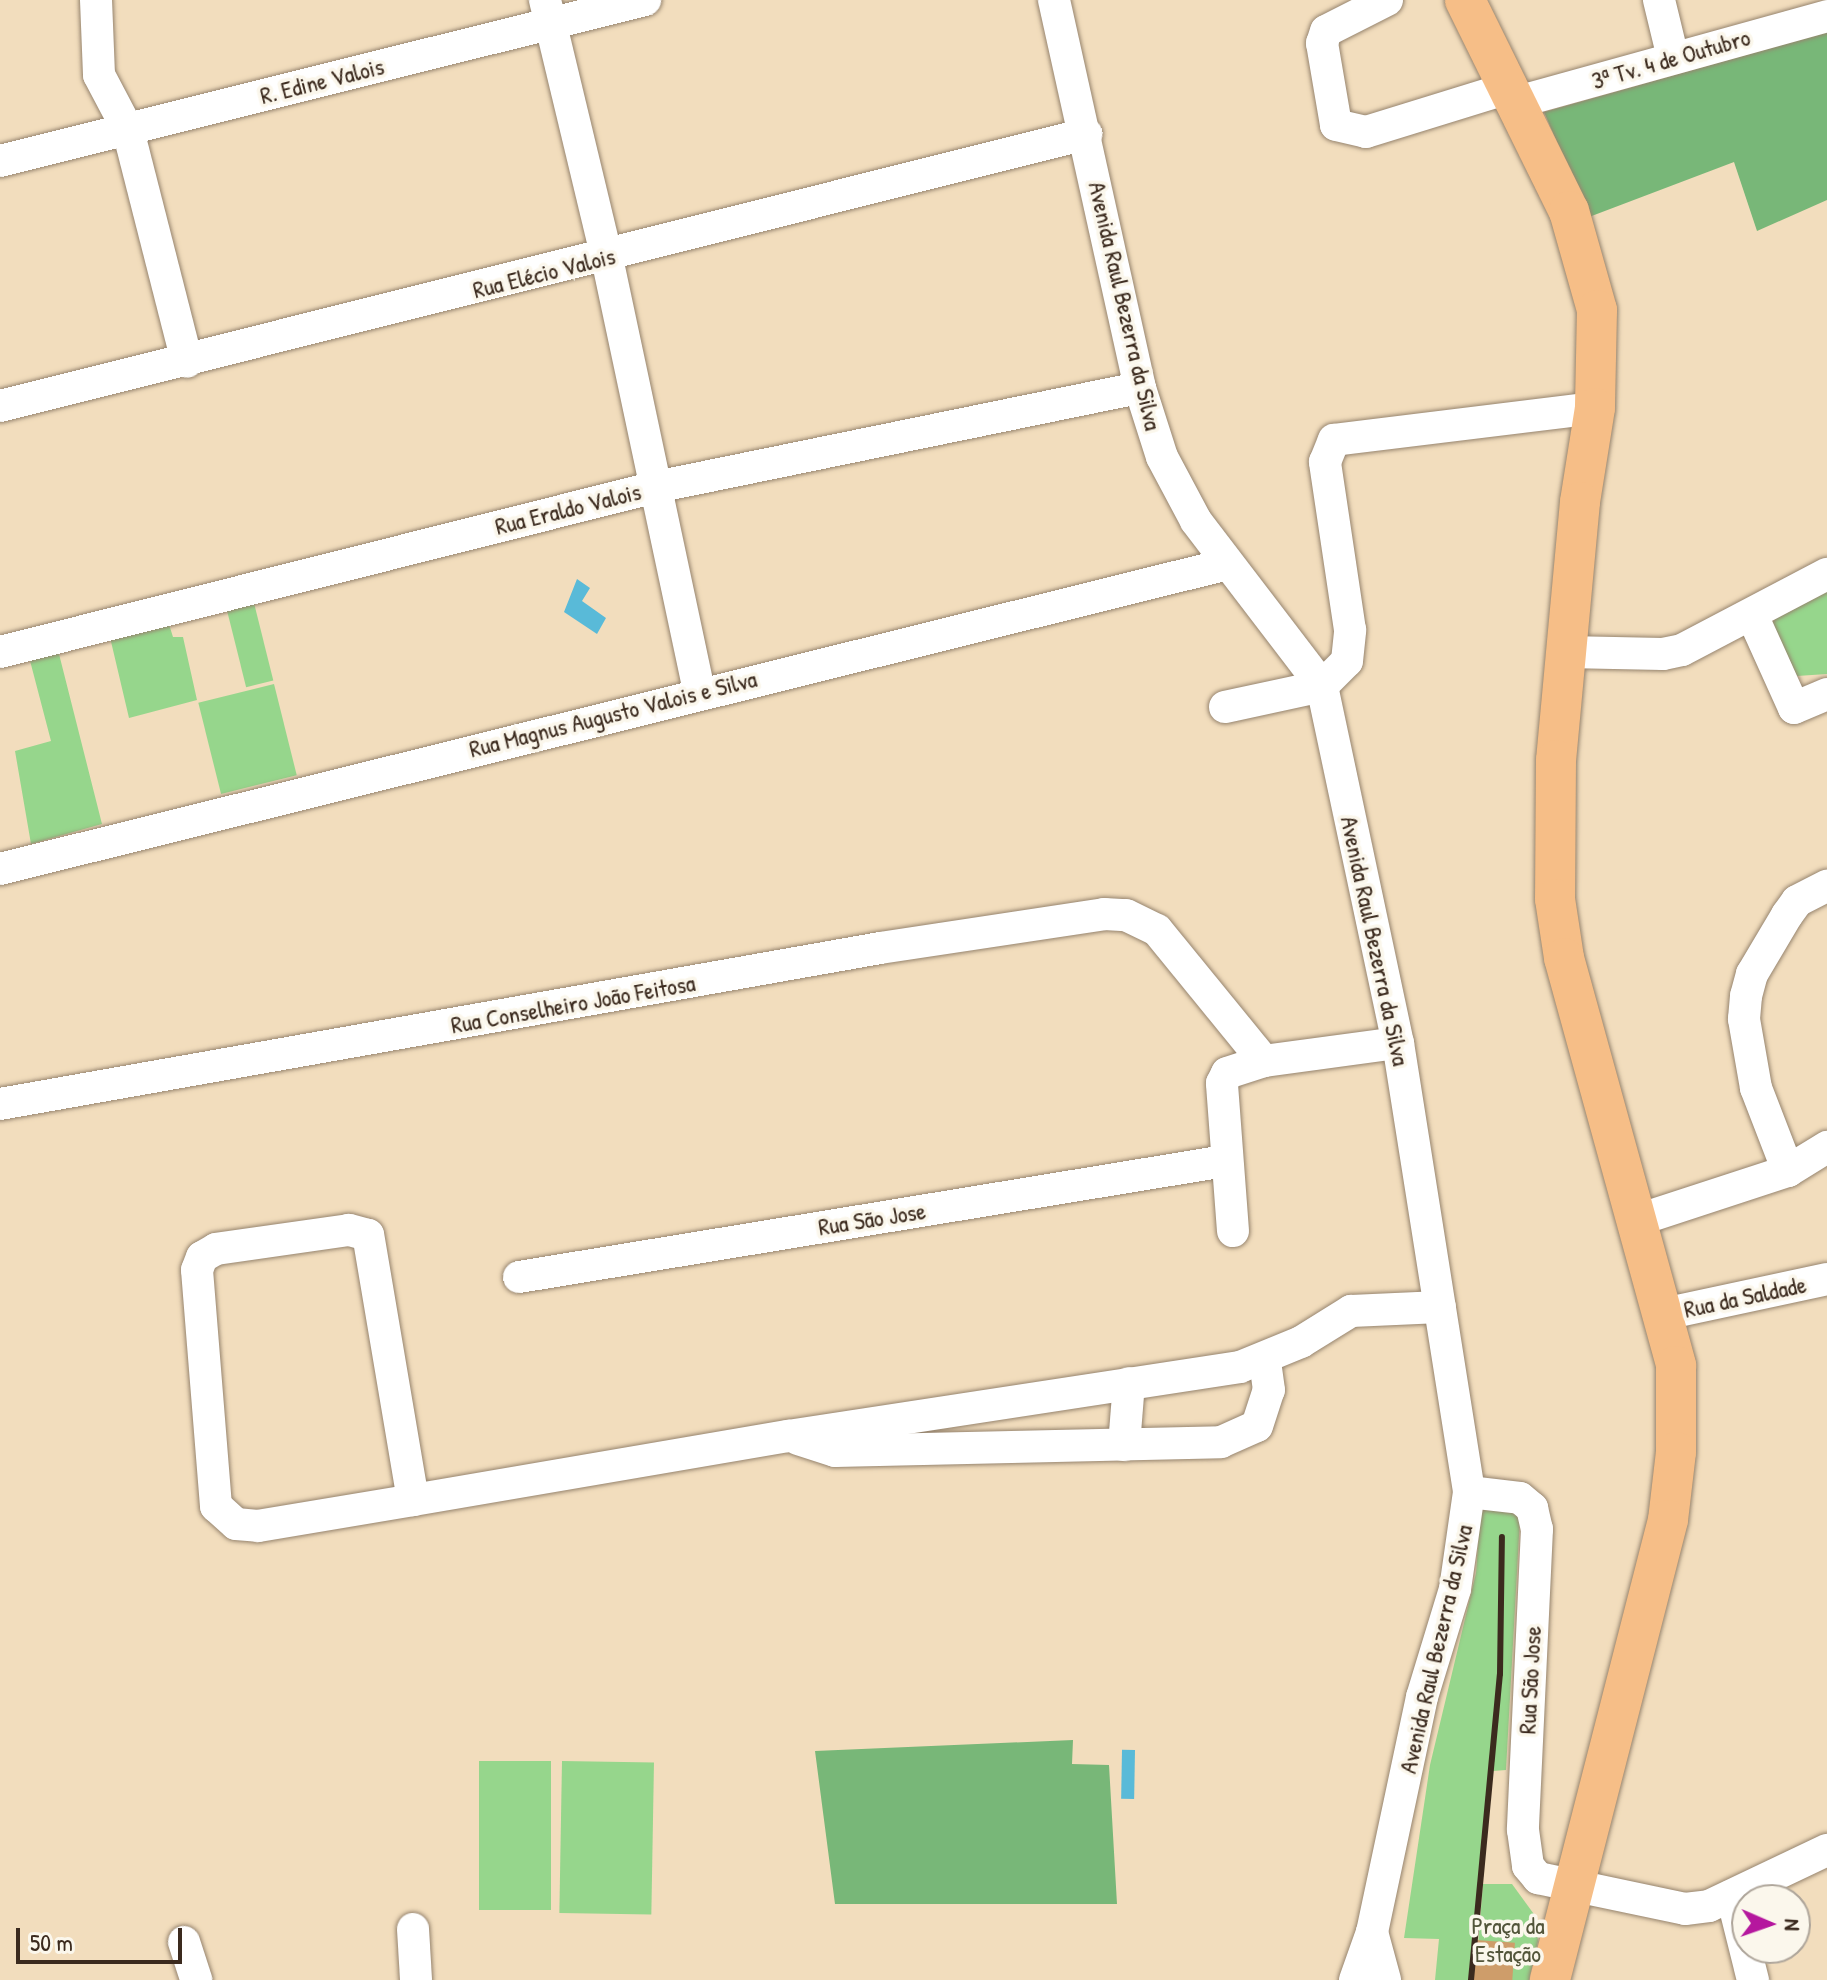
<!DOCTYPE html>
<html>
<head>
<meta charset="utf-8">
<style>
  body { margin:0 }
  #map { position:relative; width:1827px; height:1980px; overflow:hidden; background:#f2ddbd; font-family:"Patrick Hand",sans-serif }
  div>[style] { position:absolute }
  .green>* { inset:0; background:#96d68c; transform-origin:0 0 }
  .forest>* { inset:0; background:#78b778 }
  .water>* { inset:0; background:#59bad8; transform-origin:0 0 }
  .building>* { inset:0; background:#ce9d6a; transform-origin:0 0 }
  .roads { filter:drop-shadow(0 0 2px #96846e) drop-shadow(0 0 2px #96846e) }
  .minor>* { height:32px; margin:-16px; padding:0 16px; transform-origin:16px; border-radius:16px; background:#fff }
  .major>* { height:40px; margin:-20px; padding:0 20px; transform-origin:20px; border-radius:20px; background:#f6be87 }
  .rail>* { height:6px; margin:-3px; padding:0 3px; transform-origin:3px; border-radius:3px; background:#3b2a1e }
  span { translate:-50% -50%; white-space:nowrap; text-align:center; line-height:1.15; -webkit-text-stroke:7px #fbf7ec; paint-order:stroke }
  .street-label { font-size:24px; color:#3b2a1e }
  .park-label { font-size:24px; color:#52553a }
  .north { position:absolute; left:1731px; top:1884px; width:80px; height:80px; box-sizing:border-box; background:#fbf7ec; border:2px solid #aea59a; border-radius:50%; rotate:92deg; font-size:22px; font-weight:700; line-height:32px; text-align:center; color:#3b2a1e }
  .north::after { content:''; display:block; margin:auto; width:28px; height:36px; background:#b5179e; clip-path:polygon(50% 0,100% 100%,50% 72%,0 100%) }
  .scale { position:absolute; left:16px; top:1928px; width:166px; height:36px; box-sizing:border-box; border:4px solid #3b2a1e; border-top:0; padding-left:10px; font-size:24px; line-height:28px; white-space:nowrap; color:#3b2a1e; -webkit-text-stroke:6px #fbf7ec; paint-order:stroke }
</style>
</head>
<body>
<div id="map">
  <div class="green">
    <i style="clip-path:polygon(1827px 583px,1827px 674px,1797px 676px,1780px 659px,1772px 623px,1784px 607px)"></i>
    <i style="left:253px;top:599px;width:84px;height:28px;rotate:76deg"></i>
    <i style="clip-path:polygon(167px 618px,173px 637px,183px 637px,197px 700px,129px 718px,109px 633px)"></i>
    <i style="clip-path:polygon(57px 646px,102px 824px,31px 844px,15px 751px,51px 741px,28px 653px)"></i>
    <i style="left:274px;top:684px;width:94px;height:78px;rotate:76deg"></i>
    <i style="clip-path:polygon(1497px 1503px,1520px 1518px,1506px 1770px,1493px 1771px,1471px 1980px,1435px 1980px,1439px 1939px,1404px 1938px,1430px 1765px,1476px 1573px,1481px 1505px)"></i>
    <i style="left:551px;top:1761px;width:149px;height:72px;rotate:90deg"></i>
    <i style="left:562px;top:1761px;width:92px;height:152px;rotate:1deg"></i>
    <i style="clip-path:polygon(1483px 1884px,1512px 1884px,1536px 1917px,1538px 1941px,1529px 1980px,1475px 1980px)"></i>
  </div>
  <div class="forest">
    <i style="clip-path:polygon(1827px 32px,1827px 200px,1757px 231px,1734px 162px,1589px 217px,1544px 112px)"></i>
    <i style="clip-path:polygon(1073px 1740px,1072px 1764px,1109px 1765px,1117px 1904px,835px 1904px,815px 1751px)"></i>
  </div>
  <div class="water">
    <i style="clip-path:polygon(577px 579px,590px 588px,582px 601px,606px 618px,597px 634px,564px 612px)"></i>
    <i style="left:1135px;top:1750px;width:49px;height:13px;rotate:91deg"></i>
  </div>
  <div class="building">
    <i style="left:1476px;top:1940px;width:39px;height:40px;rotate:4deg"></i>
  </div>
  <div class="roads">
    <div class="minor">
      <i style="left:96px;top:0;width:75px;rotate:87.7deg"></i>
      <i style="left:99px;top:75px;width:62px;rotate:62.2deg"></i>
      <i style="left:128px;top:130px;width:239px;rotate:75.7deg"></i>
      <i style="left:545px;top:0;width:265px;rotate:76.5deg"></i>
      <i style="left:607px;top:258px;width:444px;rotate:78deg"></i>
      <i style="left:1054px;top:0;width:397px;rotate:77.5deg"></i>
      <i style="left:1140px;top:388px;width:72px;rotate:72.3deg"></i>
      <i style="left:1162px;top:457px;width:72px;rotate:62deg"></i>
      <i style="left:1196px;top:521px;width:208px;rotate:52.6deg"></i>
      <i style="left:1322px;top:686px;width:365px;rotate:78deg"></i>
      <i style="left:1398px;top:1043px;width:455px;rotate:81deg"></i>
      <i style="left:1469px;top:1492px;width:98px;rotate:98.2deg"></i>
      <i style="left:1455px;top:1589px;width:113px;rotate:107deg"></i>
      <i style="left:1422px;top:1697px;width:240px;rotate:102deg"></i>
      <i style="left:1372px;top:1932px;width:51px;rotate:109.5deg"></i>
      <i style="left:1387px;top:0;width:68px;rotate:153.1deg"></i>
      <i style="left:1326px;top:31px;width:13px;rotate:108deg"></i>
      <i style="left:1322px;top:43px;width:83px;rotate:80.3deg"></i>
      <i style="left:1336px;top:125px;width:31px;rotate:13deg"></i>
      <i style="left:1366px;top:132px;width:149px;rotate:-17.2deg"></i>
      <i style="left:1659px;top:0;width:60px;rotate:76.4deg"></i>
      <i style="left:1514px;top:103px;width:325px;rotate:-15.5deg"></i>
      <i style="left:0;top:161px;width:665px;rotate:-14.02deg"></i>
      <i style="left:0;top:406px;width:1120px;rotate:-14.06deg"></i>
      <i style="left:1752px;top:615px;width:102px;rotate:65.7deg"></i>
      <i style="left:1794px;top:708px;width:36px;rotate:-23deg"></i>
      <i style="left:0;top:652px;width:676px;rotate:-14.12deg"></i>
      <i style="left:656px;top:487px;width:494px;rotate:-11.6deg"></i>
      <i style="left:1566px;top:652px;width:97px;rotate:1.2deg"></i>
      <i style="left:1663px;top:654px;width:19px;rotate:-12deg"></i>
      <i style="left:1682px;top:650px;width:164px;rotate:-27.7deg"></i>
      <i style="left:1225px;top:707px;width:99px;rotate:-12.2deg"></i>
      <i style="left:1322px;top:686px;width:35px;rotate:-45deg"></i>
      <i style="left:1347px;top:661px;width:31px;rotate:-84deg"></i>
      <i style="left:1350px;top:630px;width:170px;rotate:-98.5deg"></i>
      <i style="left:1325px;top:462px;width:24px;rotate:-68deg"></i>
      <i style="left:1334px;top:440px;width:263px;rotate:-7deg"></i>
      <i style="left:0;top:869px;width:1265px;rotate:-13.95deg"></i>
      <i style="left:0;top:1104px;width:894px;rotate:-10.05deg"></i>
      <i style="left:880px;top:948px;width:227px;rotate:-8.6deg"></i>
      <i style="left:1104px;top:914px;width:22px;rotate:3deg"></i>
      <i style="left:1126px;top:915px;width:34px;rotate:26deg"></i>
      <i style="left:1157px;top:930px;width:169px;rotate:50.8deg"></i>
      <i style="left:1788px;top:1171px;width:89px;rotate:-111.1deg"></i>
      <i style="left:1756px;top:1088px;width:70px;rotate:-99.9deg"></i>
      <i style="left:1744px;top:1019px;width:23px;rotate:-85deg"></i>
      <i style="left:1746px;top:996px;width:23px;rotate:-75deg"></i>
      <i style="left:1752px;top:974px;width:69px;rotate:-59.3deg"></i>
      <i style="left:1787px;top:915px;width:17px;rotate:-54deg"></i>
      <i style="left:1797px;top:901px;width:34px;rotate:-27deg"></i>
      <i style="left:1638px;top:1220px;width:158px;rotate:-18.1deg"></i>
      <i style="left:1788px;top:1171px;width:46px;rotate:-31.6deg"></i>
      <i style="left:1233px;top:1231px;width:148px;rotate:-94.3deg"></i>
      <i style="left:1222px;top:1083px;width:11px;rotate:-63deg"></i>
      <i style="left:1227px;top:1073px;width:39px;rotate:-18deg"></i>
      <i style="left:1264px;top:1061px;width:135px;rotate:-7.7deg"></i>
      <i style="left:519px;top:1277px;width:715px;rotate:-9.33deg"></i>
      <i style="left:1664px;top:1314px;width:167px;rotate:-12.1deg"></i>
      <i style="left:798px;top:1439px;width:39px;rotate:18deg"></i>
      <i style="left:835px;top:1451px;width:386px;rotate:-1.3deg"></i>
      <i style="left:1221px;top:1442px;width:39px;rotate:-24deg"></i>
      <i style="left:1257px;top:1426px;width:38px;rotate:-72deg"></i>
      <i style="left:1269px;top:1390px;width:30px;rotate:-98deg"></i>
      <i style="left:1124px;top:1445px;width:62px;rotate:-85.4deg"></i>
      <i style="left:1469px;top:1492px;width:51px;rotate:6.7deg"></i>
      <i style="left:1520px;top:1498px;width:16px;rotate:40deg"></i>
      <i style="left:1532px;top:1508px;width:22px;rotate:77deg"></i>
      <i style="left:1537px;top:1529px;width:301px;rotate:92.7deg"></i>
      <i style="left:1523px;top:1830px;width:36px;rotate:82deg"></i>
      <i style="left:1528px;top:1866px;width:16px;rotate:50deg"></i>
      <i style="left:1538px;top:1878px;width:150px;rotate:11.9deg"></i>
      <i style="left:1685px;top:1909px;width:24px;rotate:-7deg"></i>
      <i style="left:1709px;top:1906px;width:131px;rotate:-25.4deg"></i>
      <i style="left:413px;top:1500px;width:269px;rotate:-99.6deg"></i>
      <i style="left:368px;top:1235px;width:20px;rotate:-165deg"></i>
      <i style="left:349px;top:1230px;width:134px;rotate:171.9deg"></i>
      <i style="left:216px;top:1249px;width:16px;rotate:150deg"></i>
      <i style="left:202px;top:1257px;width:14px;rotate:111deg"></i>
      <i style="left:197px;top:1270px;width:237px;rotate:85.4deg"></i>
      <i style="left:216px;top:1506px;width:27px;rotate:42deg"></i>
      <i style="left:236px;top:1524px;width:22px;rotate:5deg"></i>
      <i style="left:258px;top:1526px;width:157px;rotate:-9.5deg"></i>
      <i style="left:413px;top:1500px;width:381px;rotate:-9.7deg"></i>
      <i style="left:789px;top:1436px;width:456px;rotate:-8.7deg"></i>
      <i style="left:1240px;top:1367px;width:66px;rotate:-22.3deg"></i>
      <i style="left:1301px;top:1342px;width:59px;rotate:-31.8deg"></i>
      <i style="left:1351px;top:1311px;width:89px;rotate:-2.6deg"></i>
      <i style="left:1732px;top:1896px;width:87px;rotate:76deg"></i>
      <i style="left:413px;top:1929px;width:51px;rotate:86.6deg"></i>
      <i style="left:1372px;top:1932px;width:50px;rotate:74.8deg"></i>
      <i style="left:184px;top:1942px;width:40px;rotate:72deg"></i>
    </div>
    <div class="major">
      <i style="left:1465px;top:0;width:235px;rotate:63.8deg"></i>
      <i style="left:1569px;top:211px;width:103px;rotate:74.2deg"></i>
      <i style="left:1597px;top:310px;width:98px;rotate:91.2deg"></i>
      <i style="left:1595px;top:408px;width:95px;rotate:99.1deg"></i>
      <i style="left:1580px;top:502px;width:259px;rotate:95.3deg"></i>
      <i style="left:1556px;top:760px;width:139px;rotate:90.4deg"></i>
      <i style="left:1555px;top:899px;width:60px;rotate:81.3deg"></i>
      <i style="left:1564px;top:958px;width:423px;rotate:74.6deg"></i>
      <i style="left:1676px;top:1366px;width:86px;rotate:90deg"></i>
      <i style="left:1676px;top:1452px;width:68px;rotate:96.7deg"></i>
      <i style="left:1668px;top:1520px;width:475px;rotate:104.4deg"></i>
    </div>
  </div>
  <div class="rail">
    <i style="left:1471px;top:1980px;width:307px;rotate:-84.6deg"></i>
    <i style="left:1500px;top:1674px;width:137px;rotate:-89.2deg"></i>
  </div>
  <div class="street-label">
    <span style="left:1671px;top:59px;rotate:-16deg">3ª Tv. 4 de Outubro</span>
    <span style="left:322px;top:81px;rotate:-14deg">R. Edine Valois</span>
    <span style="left:544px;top:273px;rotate:-14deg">Rua Elécio Valois</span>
    <span style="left:1125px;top:306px;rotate:77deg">Avenida Raul Bezerra da Silva</span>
    <span style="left:568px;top:509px;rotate:-14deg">Rua Eraldo Valois</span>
    <span style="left:613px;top:714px;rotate:-14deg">Rua Magnus Augusto Valois e Silva</span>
    <span style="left:1375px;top:941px;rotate:78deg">Avenida Raul Bezerra da Silva</span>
    <span style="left:573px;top:1004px;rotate:-10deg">Rua Conselheiro João Feitosa</span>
    <span style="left:872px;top:1219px;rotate:-9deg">Rua São Jose</span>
    <span style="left:1745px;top:1297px;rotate:-12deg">Rua da Saldade</span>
    <span style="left:1436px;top:1649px;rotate:-77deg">Avenida Raul Bezerra da Silva</span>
    <span style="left:1530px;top:1680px;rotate:-87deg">Rua São Jose</span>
  </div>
  <div class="park-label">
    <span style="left:1508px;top:1940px">Praça da<br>Estação</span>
  </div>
  <div class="north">N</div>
  <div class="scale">50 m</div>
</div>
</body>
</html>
